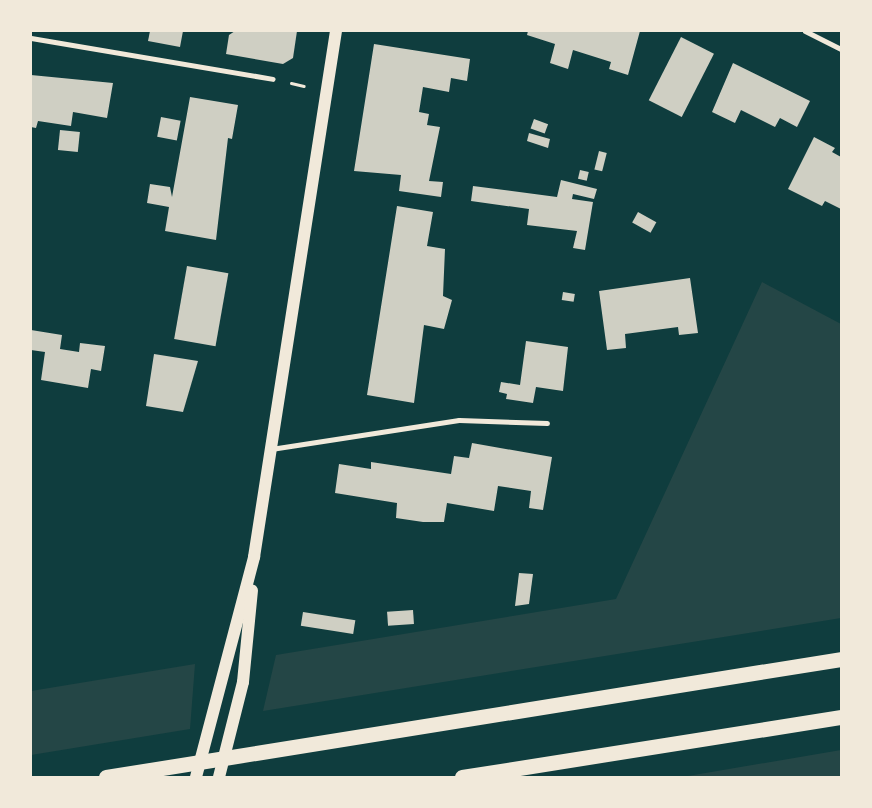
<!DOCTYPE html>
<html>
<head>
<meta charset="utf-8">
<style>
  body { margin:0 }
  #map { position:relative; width:872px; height:808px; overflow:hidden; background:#0f3d3e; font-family:Bitter,serif }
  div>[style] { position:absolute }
  .green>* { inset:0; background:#244646 }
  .building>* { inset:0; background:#cfcfc3; transform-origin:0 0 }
  .path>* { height:3px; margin:-1.5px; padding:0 1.5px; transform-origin:1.5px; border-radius:1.5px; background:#f1e9da }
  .minor>* { height:5px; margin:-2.5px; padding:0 2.5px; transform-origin:2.5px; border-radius:2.5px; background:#f1e9da }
  .primary>* { height:12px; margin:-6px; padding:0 6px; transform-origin:6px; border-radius:6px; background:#f1e9da }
  .motorway>* { height:15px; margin:-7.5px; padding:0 7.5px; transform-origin:7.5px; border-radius:7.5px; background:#f1e9da }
  span { translate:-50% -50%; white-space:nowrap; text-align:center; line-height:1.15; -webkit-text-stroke:4px #f1e9da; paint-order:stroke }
  .frame { position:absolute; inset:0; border:32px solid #f1e9da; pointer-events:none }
</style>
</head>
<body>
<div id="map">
  <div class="green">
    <i style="clip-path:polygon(762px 282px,841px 324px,841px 618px,263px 711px,276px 655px,616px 599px)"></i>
    <i style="clip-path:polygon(195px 664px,190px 729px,31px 755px,31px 691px)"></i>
    <i style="clip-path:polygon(841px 750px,841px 777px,682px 777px)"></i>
  </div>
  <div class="building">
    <i style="clip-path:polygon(150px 31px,183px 31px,180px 47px,148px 41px)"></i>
    <i style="clip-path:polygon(235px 31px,297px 31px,293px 58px,283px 64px,226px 54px,229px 35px)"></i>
    <i style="clip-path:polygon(528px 31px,640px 31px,628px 75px,609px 69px,611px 62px,573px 50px,568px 69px,550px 63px,555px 44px,527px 35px)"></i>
    <i style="left:681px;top:37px;width:37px;height:71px;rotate:27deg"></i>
    <i style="clip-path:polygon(374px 44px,470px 59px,467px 81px,451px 78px,449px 92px,423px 87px,419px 112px,429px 114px,427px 125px,440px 127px,429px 181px,443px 182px,441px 197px,399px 191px,401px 175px,354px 171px)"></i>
    <i style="clip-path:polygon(733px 63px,810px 101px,797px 127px,780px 118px,775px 127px,741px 110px,735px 123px,712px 112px)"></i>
    <i style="clip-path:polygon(31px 75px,113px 83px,107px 118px,73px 112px,71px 126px,38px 121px,36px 128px,31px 127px)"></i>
    <i style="clip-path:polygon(190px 97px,238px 105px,232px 139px,228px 138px,216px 240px,165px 231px,169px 207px,147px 203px,150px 184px,170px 187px,172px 197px)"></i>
    <i style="left:161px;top:117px;width:20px;height:20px;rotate:11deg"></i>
    <i style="left:534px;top:119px;width:15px;height:10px;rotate:20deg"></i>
    <i style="left:60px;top:130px;width:20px;height:20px;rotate:6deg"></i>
    <i style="clip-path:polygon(529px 133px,550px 139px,548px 148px,527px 141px)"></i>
    <i style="clip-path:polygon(814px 137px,835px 148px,832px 152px,841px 157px,841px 209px,825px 201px,822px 206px,788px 189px)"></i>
    <i style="left:599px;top:151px;width:8px;height:19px;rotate:14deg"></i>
    <i style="left:580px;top:170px;width:9px;height:9px;rotate:13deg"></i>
    <i style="clip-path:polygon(561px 180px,597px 189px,594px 199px,573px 194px,572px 199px,593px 202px,585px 250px,573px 248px,577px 231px,527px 225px,529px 209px,471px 201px,473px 186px,557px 197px)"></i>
    <i style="clip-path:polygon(397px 206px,433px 212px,427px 246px,445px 249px,443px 296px,452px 300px,444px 329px,424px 325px,414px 403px,367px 395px)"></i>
    <i style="left:638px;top:212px;width:21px;height:12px;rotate:29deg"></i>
    <i style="left:187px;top:266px;width:42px;height:74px;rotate:10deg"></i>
    <i style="clip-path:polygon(690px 278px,698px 333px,679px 335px,678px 327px,625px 334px,626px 348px,607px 350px,599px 291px)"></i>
    <i style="left:563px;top:292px;width:12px;height:8px;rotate:9deg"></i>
    <i style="clip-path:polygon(31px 330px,62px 335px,60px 349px,79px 352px,80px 343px,105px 346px,101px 371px,91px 369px,88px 388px,41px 380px,45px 352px,31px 350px)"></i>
    <i style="clip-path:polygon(526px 341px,568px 347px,563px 391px,536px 387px,533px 403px,506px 399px,507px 394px,499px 392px,501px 382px,520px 385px)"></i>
    <i style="clip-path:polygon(154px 354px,198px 361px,183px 412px,146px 406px)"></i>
    <i style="clip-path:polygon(472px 443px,552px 457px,543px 510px,529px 508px,531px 491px,498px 486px,494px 511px,447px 503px,444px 522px,423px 522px,396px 518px,397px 503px,335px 493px,339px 464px,371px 469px,371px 462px,451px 474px,454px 456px,469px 458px)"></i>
    <i style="clip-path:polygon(519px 573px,533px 574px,529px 604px,515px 606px)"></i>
    <i style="left:413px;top:610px;width:14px;height:26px;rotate:86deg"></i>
    <i style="left:303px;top:612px;width:53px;height:14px;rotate:9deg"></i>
  </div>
  <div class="path">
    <i style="left:291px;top:83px;width:13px;rotate:13deg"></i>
  </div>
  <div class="minor">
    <i style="left:805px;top:31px;width:40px;rotate:26.6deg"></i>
    <i style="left:31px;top:38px;width:245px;rotate:9.6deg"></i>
    <i style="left:271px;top:449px;width:190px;rotate:-8.8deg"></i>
    <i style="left:459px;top:420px;width:88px;rotate:2deg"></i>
  </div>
  <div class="primary">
    <i style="left:196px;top:777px;width:228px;rotate:-75.2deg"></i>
    <i style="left:254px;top:557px;width:532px;rotate:-81.14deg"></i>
    <i style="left:219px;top:777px;width:98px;rotate:-75.8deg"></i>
    <i style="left:243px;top:682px;width:92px;rotate:-84.4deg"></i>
  </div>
  <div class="motorway">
    <i style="left:106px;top:777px;width:744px;rotate:-9.12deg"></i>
    <i style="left:462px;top:777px;width:384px;rotate:-9deg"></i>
  </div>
  <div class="frame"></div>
</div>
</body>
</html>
